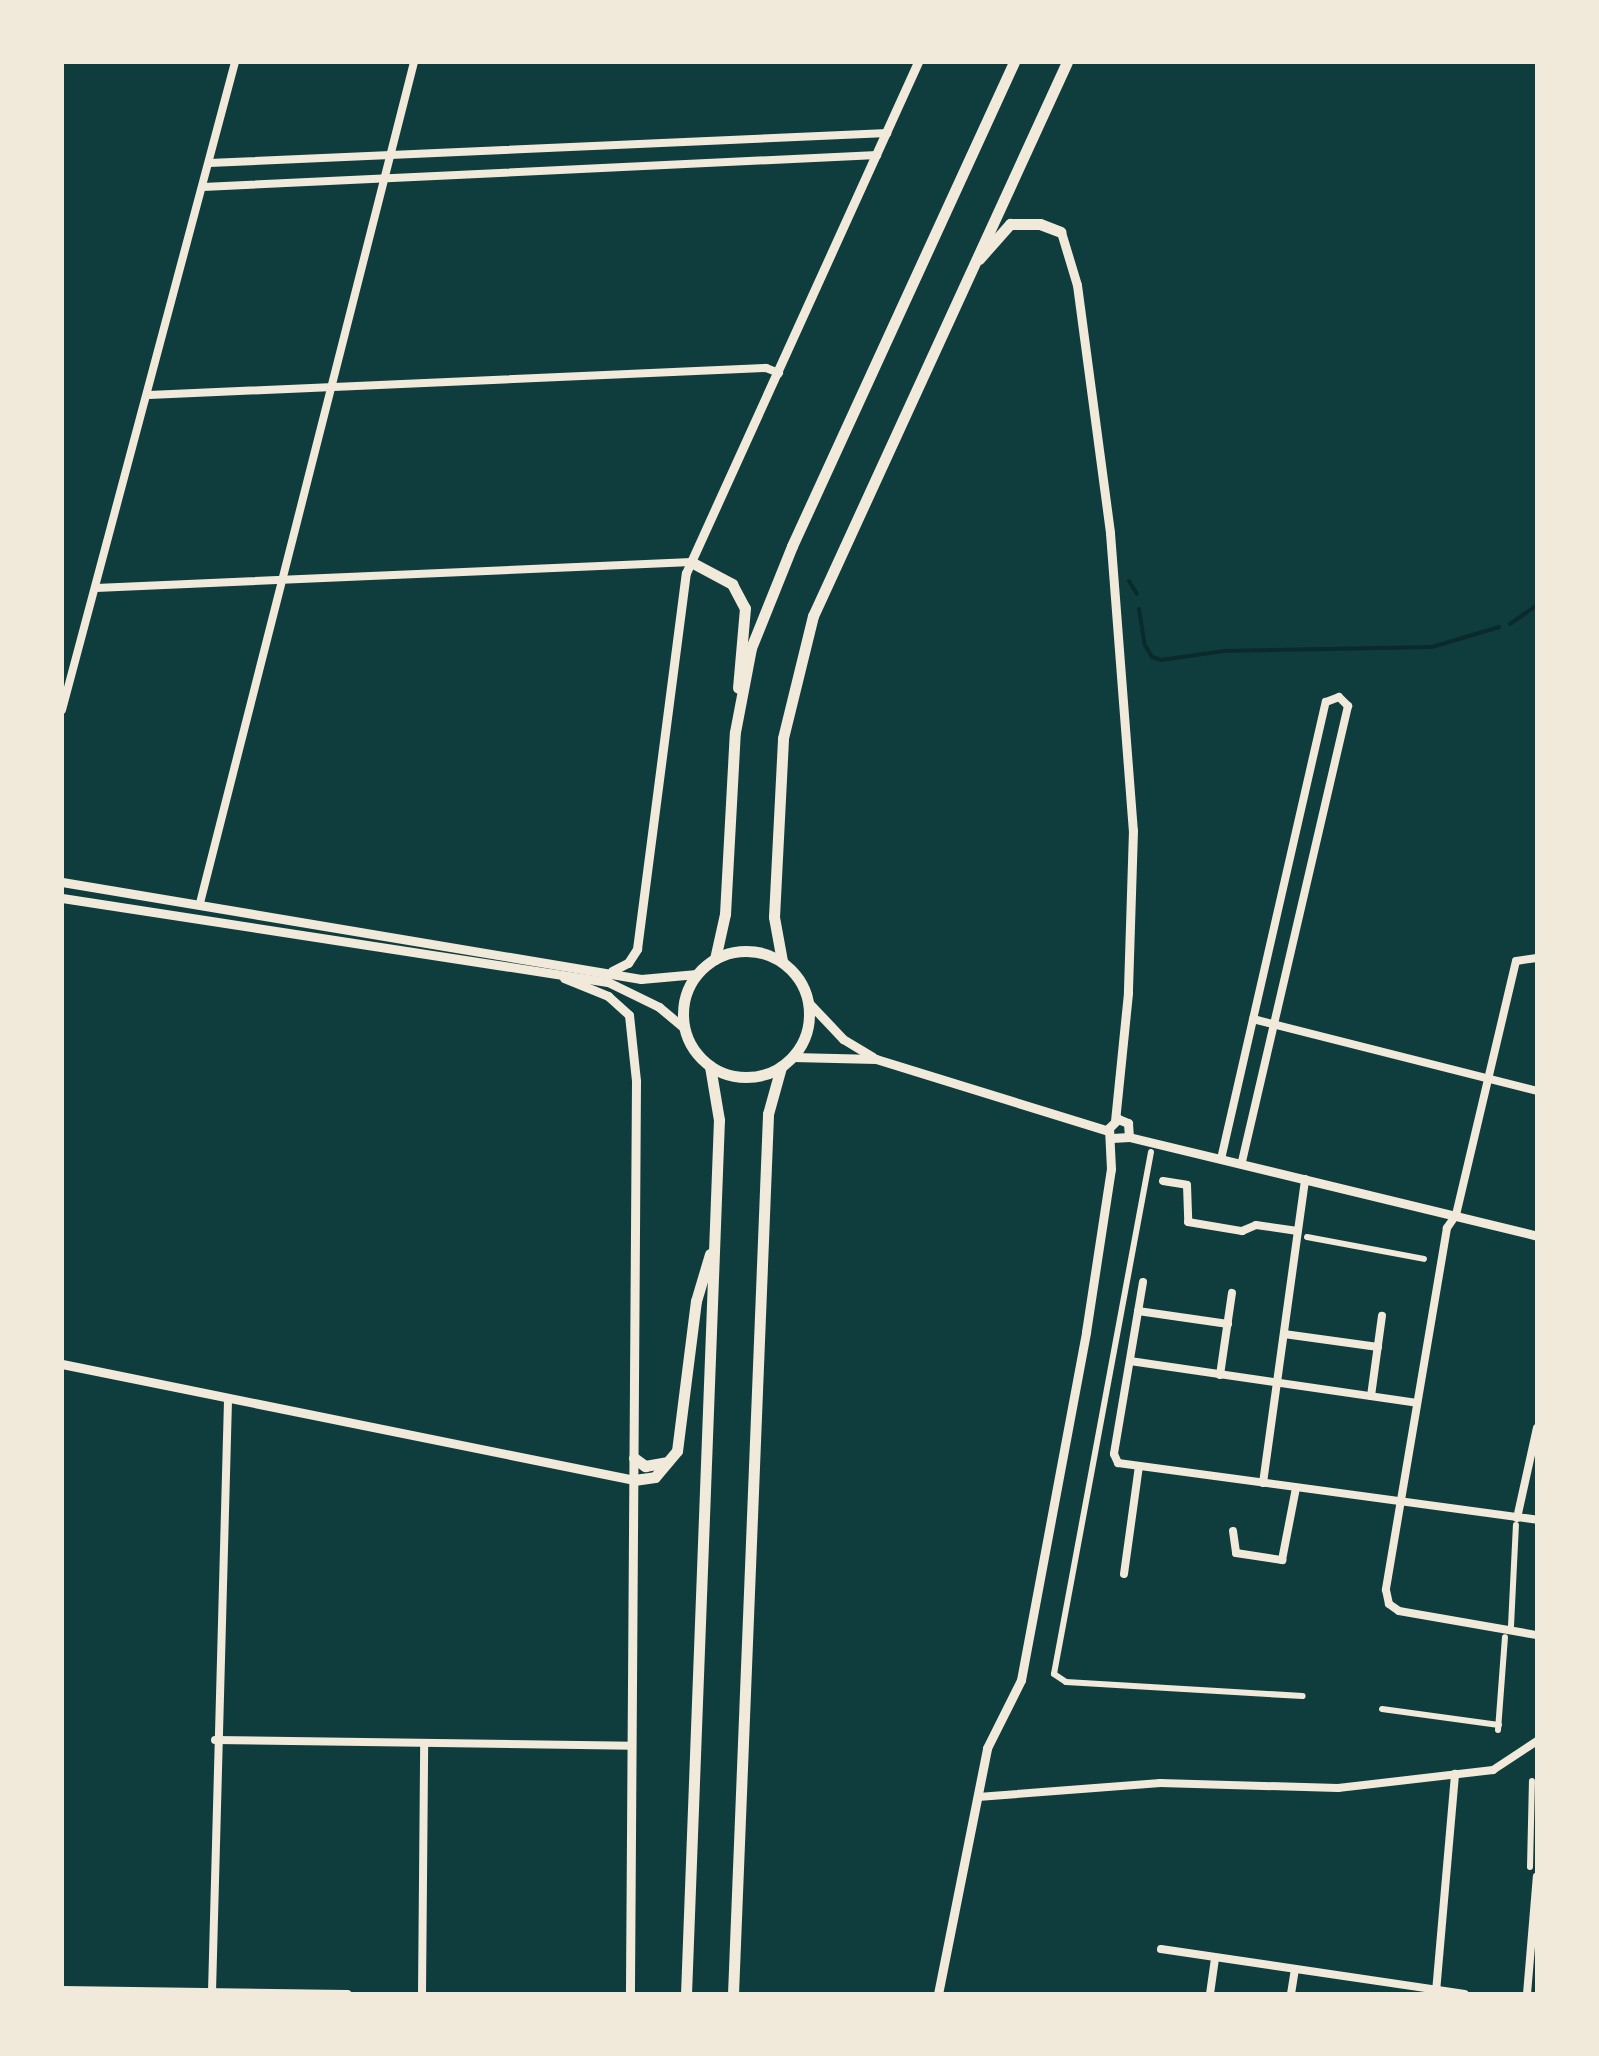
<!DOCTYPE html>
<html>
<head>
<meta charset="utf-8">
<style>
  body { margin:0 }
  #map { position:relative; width:1599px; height:2056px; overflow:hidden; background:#0f3d3e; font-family:Helvetica,sans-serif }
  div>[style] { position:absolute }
  .stream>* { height:4px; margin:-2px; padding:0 2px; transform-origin:2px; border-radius:2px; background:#0a2a2b }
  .pedestrian>* { height:6px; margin:-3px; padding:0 3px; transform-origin:3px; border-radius:3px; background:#f1e9da }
  .minor>* { height:8px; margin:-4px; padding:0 4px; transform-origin:4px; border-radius:4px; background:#f1e9da }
  .tertiary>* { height:9px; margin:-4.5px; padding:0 4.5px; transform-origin:4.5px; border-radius:4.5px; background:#f1e9da }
  .secondary>* { height:11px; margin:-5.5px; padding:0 5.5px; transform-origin:5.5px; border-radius:5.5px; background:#f1e9da }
  .secondary>.ring { margin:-5.5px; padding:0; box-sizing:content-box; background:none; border:11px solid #f1e9da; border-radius:50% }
  span { translate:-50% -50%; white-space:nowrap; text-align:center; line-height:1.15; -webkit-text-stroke:8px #f1e9da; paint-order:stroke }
  .frame { position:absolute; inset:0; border:64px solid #f1e9da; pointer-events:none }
</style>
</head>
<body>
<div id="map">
  <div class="stream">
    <i style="left:1129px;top:581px;width:15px;rotate:58deg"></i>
    <i style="left:1139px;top:609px;width:36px;rotate:81deg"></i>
    <i style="left:1145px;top:645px;width:14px;rotate:60deg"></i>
    <i style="left:1152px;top:657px;width:9px;rotate:18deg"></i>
    <i style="left:1161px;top:660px;width:64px;rotate:-8.1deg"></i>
    <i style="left:1224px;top:651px;width:208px;rotate:-1.1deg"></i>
    <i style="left:1432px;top:647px;width:70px;rotate:-16.6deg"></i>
    <i style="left:1510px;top:624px;width:33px;rotate:-35deg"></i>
  </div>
  <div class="pedestrian">
    <i style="left:1151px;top:1152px;width:531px;rotate:100.53deg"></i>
    <i style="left:1054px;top:1674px;width:14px;rotate:34deg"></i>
    <i style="left:1066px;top:1682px;width:237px;rotate:3.4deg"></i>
    <i style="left:1307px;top:1237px;width:119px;rotate:10.6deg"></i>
    <i style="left:1511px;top:1626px;width:101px;rotate:-87.2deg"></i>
    <i style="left:1382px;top:1709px;width:118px;rotate:7.8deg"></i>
    <i style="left:1498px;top:1730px;width:93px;rotate:-85.7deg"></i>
    <i style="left:1530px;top:1867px;width:86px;rotate:-88.7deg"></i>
  </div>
  <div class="minor">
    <i style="left:209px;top:163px;width:679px;rotate:-2.53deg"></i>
    <i style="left:203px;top:187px;width:675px;rotate:-2.72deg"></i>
    <i style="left:149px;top:395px;width:618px;rotate:-2.51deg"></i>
    <i style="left:766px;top:368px;width:14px;rotate:21deg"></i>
    <i style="left:96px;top:588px;width:596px;rotate:-2.5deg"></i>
    <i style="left:62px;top:710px;width:671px;rotate:-75.05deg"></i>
    <i style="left:200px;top:903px;width:868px;rotate:-75.72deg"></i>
    <i style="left:1537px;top:958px;width:21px;rotate:172deg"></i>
    <i style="left:1516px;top:961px;width:261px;rotate:103.3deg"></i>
    <i style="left:1456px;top:1215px;width:16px;rotate:125deg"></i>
    <i style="left:1447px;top:1228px;width:367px;rotate:99.6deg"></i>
    <i style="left:1386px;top:1590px;width:14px;rotate:78deg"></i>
    <i style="left:1389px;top:1604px;width:12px;rotate:35deg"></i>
    <i style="left:1399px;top:1611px;width:140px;rotate:9.9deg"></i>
    <i style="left:1253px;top:1019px;width:293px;rotate:14.2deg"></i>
    <i style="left:1221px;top:1159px;width:469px;rotate:-77.1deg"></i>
    <i style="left:1326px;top:702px;width:14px;rotate:-21deg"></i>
    <i style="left:1339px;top:697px;width:13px;rotate:45deg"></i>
    <i style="left:1348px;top:706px;width:470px;rotate:103.1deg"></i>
    <i style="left:1163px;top:1181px;width:24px;rotate:9deg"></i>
    <i style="left:1187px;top:1185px;width:37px;rotate:88deg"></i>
    <i style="left:1188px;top:1222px;width:55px;rotate:9.5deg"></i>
    <i style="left:1242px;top:1231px;width:15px;rotate:-23deg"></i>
    <i style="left:1256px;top:1225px;width:42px;rotate:8.1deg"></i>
    <i style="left:1143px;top:1282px;width:174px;rotate:99.6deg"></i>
    <i style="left:1114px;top:1454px;width:10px;rotate:66deg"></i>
    <i style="left:1118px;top:1463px;width:423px;rotate:7.7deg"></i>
    <i style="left:1138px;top:1311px;width:91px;rotate:8.2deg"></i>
    <i style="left:1284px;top:1334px;width:95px;rotate:7.9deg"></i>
    <i style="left:1130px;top:1361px;width:290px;rotate:8.3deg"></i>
    <i style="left:1220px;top:1375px;width:83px;rotate:-81.7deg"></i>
    <i style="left:1371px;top:1396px;width:81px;rotate:-82.2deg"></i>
    <i style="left:1263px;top:1483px;width:307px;rotate:-82.1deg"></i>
    <i style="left:1517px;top:1518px;width:92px;rotate:-77.5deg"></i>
    <i style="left:1233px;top:1531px;width:22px;rotate:82deg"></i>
    <i style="left:1236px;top:1553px;width:47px;rotate:8.7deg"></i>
    <i style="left:1282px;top:1560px;width:73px;rotate:-79deg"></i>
    <i style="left:1124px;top:1574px;width:109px;rotate:-82.1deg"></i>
    <i style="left:215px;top:1740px;width:417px;rotate:0.8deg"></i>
    <i style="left:978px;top:1797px;width:183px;rotate:-4.4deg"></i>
    <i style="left:1160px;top:1783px;width:178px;rotate:1.6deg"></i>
    <i style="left:1338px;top:1788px;width:156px;rotate:-6.6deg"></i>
    <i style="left:1493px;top:1770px;width:53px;rotate:-33.4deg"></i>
    <i style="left:1161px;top:1949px;width:307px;rotate:8.4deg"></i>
    <i style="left:212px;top:1992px;width:593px;rotate:-88.45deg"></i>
    <i style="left:1436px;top:1992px;width:219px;rotate:-85deg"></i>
    <i style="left:422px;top:1994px;width:251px;rotate:-89.5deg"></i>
    <i style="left:1210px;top:1994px;width:37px;rotate:-82deg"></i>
    <i style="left:1291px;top:1994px;width:25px;rotate:-81deg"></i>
    <i style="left:1527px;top:1994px;width:118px;rotate:-85.2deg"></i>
  </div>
  <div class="tertiary">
    <i style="left:1061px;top:232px;width:55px;rotate:73.2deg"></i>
    <i style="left:1077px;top:285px;width:250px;rotate:82.4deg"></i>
    <i style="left:1110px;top:533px;width:298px;rotate:85.6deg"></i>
    <i style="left:1133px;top:830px;width:163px;rotate:91.8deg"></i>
    <i style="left:1128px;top:993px;width:128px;rotate:95.8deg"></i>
    <i style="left:62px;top:882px;width:587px;rotate:9.51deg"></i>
    <i style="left:641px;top:979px;width:56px;rotate:-5.1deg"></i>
    <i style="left:62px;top:898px;width:552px;rotate:8.75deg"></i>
    <i style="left:608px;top:982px;width:57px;rotate:26.1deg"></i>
    <i style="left:659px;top:1007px;width:34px;rotate:40deg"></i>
    <i style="left:612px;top:971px;width:18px;rotate:-27deg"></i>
    <i style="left:628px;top:963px;width:17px;rotate:-57deg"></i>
    <i style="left:637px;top:949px;width:379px;rotate:-82.6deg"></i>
    <i style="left:686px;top:573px;width:561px;rotate:-65.58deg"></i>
    <i style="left:564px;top:978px;width:48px;rotate:22.2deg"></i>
    <i style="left:608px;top:996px;width:28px;rotate:42deg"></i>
    <i style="left:629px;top:1015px;width:66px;rotate:83.9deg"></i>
    <i style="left:636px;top:1081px;width:913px;rotate:90.38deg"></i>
    <i style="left:809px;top:1003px;width:50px;rotate:46.6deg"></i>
    <i style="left:843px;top:1039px;width:35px;rotate:31deg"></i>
    <i style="left:793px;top:1057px;width:83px;rotate:1.4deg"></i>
    <i style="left:876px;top:1059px;width:244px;rotate:17.2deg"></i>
    <i style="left:1129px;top:1137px;width:420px;rotate:13.6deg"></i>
    <i style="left:62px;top:1364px;width:584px;rotate:11.46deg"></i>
    <i style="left:62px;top:1990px;width:285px;rotate:0.8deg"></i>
    <i style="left:938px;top:1994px;width:251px;rotate:-78.7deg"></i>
    <i style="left:987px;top:1748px;width:76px;rotate:-63.4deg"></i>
    <i style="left:1021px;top:1680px;width:354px;rotate:-79.4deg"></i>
    <i style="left:1086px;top:1332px;width:165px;rotate:-81.3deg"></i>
    <i style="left:1111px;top:1169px;width:41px;rotate:-92.8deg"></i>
    <i style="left:1109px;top:1128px;width:13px;rotate:-45deg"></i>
    <i style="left:1118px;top:1119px;width:11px;rotate:22deg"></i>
    <i style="left:1128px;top:1123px;width:14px;rotate:86deg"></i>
    <i style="left:1129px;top:1137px;width:17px;rotate:177deg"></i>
  </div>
  <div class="secondary">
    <i style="left:979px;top:259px;width:47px;rotate:-48.5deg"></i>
    <i style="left:1010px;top:224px;width:30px"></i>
    <i style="left:1040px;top:224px;width:22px;rotate:21deg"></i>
    <i style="left:691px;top:562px;width:47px;rotate:28.2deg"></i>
    <i style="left:732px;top:584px;width:27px;rotate:62deg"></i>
    <i style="left:745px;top:608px;width:80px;rotate:95deg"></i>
    <i class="ring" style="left:683px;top:951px;width:115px;height:115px"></i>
    <i style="left:715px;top:959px;width:46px;rotate:-77.5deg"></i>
    <i style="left:725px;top:914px;width:182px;rotate:-86.9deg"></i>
    <i style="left:735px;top:732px;width:86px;rotate:-79.2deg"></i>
    <i style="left:751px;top:648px;width:110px;rotate:-68.1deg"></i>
    <i style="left:792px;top:546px;width:532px;rotate:-65.36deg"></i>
    <i style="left:782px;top:961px;width:45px;rotate:-100.3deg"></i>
    <i style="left:774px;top:917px;width:179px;rotate:-87.1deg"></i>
    <i style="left:783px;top:738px;width:126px;rotate:-76.2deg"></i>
    <i style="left:813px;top:616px;width:609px;rotate:-65.37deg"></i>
    <i style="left:634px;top:1458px;width:14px;rotate:36deg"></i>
    <i style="left:645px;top:1466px;width:22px;rotate:-10deg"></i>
    <i style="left:634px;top:1480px;width:21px;rotate:-8deg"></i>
    <i style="left:655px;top:1477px;width:34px;rotate:-50deg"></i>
    <i style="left:677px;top:1451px;width:151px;rotate:-82.8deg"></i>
    <i style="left:696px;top:1301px;width:49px;rotate:-73.4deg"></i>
    <i style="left:686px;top:1994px;width:875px;rotate:-87.84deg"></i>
    <i style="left:719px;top:1120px;width:55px;rotate:-99.5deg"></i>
    <i style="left:733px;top:1994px;width:881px;rotate:-87.72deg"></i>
    <i style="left:768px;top:1114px;width:49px;rotate:-74.5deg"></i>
  </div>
  <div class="frame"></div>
</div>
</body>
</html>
